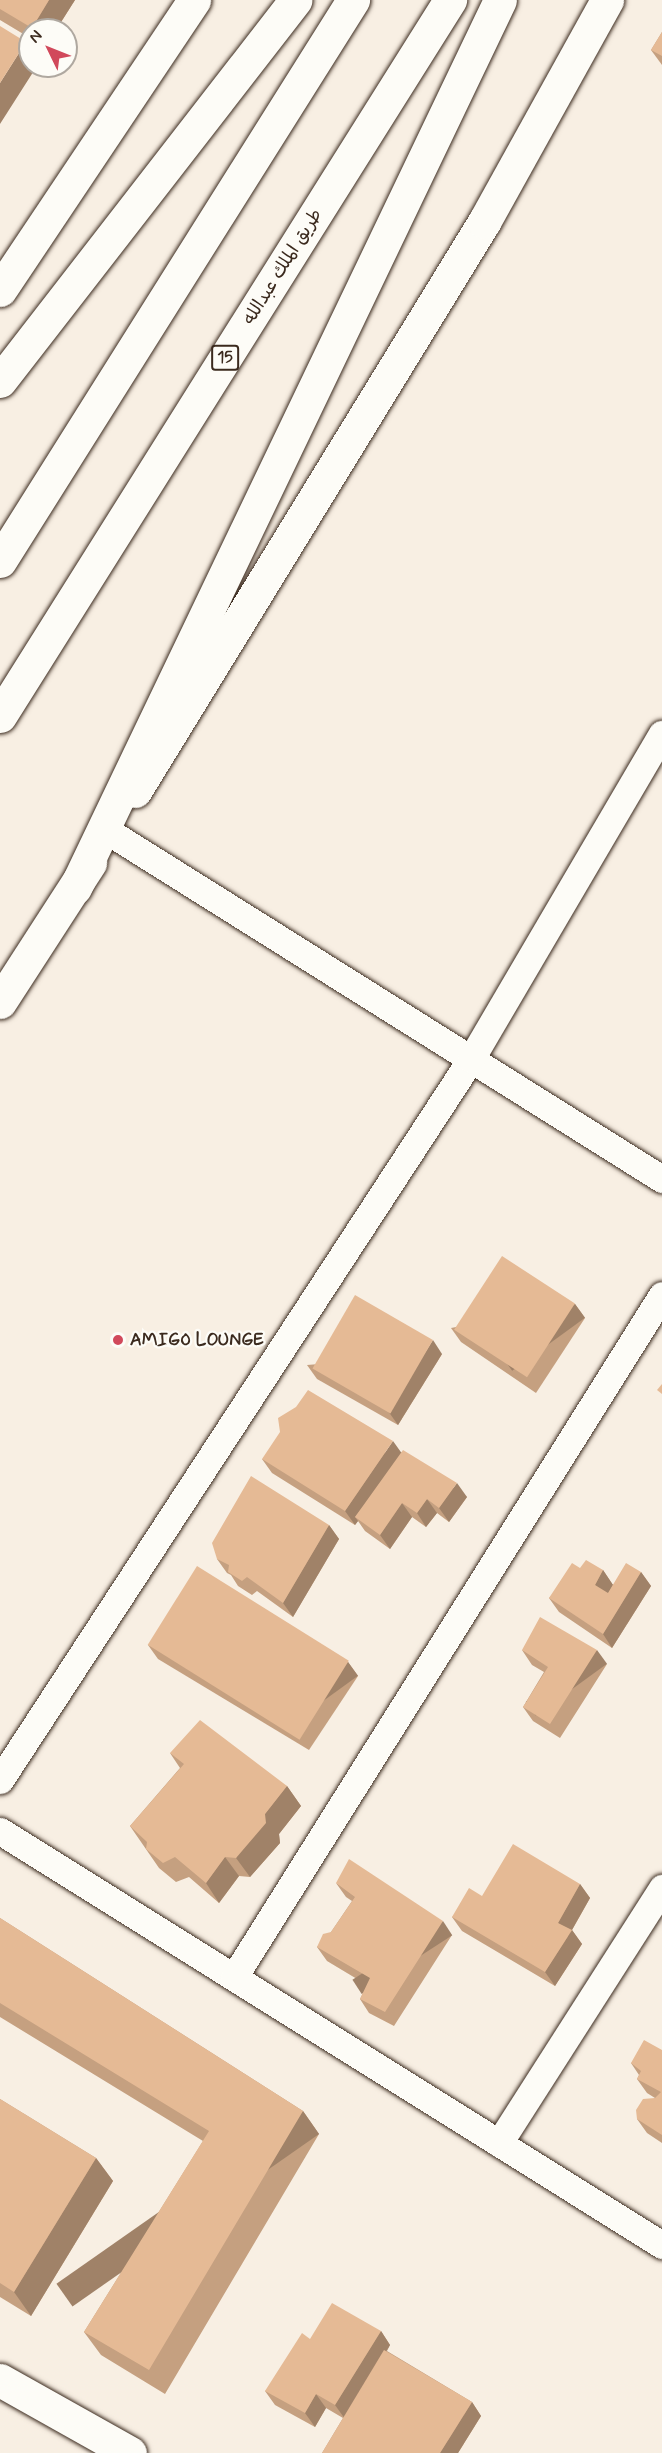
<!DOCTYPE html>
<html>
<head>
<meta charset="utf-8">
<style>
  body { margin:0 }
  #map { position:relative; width:662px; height:2453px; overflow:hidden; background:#f8efe3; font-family:Mynerve,"Playpen Sans Arabic",sans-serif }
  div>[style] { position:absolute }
  .roads { filter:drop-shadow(0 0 2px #3b2a1e) drop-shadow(0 0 2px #3b2a1e) }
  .street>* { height:27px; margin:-13.5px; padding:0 13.5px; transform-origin:13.5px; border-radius:13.5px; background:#fdfcf7 }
  .secondary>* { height:33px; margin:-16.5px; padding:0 16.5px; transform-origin:16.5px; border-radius:16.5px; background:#fdfcf7 }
  .highway>* { height:33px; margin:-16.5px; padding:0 16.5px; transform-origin:16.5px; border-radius:16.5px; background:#fdfcf7 }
  .wall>* { inset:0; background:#c5a080 }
  .shaded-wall>* { inset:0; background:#a08268; transform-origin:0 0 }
  .building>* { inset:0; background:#e5ba95; transform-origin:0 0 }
  .dots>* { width:16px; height:16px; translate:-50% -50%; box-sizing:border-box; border:3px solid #fdfcf7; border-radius:50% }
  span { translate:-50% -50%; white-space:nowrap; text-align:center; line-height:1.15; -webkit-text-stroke:4.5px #fdfcf7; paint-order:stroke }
  .shield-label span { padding:2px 4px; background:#fdfcf7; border:2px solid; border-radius:4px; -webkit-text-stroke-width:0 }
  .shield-label { font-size:16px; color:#3b2a1e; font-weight:700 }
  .street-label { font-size:18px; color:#3b2a1e }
  .poi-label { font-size:18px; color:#3b2a1e; font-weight:700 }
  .left { translate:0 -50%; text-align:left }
  .north { position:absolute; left:18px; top:18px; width:60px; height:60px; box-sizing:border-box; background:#fdfcf7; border:2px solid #afa8a0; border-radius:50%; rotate:313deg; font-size:16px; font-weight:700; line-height:24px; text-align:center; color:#3b2a1e }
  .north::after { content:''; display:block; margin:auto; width:21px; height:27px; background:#d1495b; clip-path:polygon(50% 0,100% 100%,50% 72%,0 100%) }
</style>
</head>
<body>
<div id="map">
  <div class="roads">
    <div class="street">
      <i style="left:109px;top:832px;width:653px;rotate:32.11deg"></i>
      <i style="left:0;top:1780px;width:861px;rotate:-56.85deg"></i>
      <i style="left:471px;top:1059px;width:377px;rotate:-59.6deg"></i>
      <i style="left:0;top:1831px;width:781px;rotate:32.02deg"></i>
      <i style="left:234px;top:1977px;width:805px;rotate:-57.89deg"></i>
      <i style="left:499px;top:2143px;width:303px;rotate:-57.4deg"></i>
    </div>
    <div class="secondary">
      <i style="left:0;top:290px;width:349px;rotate:-56.2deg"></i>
      <i style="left:135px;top:791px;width:668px;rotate:-58.48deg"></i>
      <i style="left:484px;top:222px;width:254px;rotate:-61deg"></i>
      <i style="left:0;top:1002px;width:166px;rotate:-57.1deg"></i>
      <i style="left:0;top:2380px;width:149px;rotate:29.3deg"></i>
    </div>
    <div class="highway">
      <i style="left:0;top:381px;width:482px;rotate:-52.2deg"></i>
      <i style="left:0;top:561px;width:663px;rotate:-57.82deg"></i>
      <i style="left:0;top:716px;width:846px;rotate:-57.85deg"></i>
      <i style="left:75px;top:888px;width:984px;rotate:-64.42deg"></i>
    </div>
  </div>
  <div class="wall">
    <i style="clip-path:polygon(0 0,75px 0,56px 30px,30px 30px,30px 38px,0 20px)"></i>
    <i style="clip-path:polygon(662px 32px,662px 65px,651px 50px)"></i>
    <i style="clip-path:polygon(575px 1304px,585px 1318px,536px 1393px,461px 1342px,451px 1328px)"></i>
    <i style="clip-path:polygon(442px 1354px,398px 1425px,317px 1379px,307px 1365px)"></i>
    <i style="clip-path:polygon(401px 1452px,467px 1497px,449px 1522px,437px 1513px,426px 1527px,412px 1517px,390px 1549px,365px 1531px,358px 1521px,355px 1525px,272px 1473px,262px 1459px)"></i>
    <i style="clip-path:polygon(329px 1525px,339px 1539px,293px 1617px,257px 1591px,252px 1595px,238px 1586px,231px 1575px,227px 1573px,217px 1559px)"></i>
    <i style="clip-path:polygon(580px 1568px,603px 1570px,613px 1585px,641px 1572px,651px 1586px,612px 1648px,559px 1612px,549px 1598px)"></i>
    <i style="clip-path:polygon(148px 1645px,348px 1662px,358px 1676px,309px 1750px,158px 1659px)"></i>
    <i style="clip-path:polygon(522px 1650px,607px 1664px,560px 1738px,533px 1721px,523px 1707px,544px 1672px,532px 1665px)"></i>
    <i style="clip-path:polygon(170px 1753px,287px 1786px,301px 1806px,279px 1834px,280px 1843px,250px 1877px,239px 1876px,219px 1903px,189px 1877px,176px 1882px,159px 1868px,130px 1826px,180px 1768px)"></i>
    <i style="clip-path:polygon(336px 1883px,452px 1935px,394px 2026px,369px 2013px,360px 1999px,367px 1985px,327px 1961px,317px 1947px,331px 1932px,352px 1901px,346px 1897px)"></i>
    <i style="clip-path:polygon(580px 1884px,590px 1898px,572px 1930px,582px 1944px,555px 1986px,462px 1931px,452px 1917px,482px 1896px)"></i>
    <i style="clip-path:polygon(0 1918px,303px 2111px,319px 2134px,165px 2394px,101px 2355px,84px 2332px,203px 2141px,0 2017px)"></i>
    <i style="clip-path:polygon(662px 2050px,662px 2143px,647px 2133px,637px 2119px,655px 2098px,647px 2093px,637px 2079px,639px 2075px,631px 2063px)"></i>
    <i style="clip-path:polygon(0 2099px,96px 2158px,113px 2181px,31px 2316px,0 2297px)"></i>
    <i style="clip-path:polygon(381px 2331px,390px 2345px,387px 2351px,472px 2402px,481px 2416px,458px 2453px,322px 2453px,343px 2418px,326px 2408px,315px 2427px,275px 2405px,265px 2391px)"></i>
  </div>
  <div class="shaded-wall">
    <i style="clip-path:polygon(49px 0,75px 0,56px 30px,33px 30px,32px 28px)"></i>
    <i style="clip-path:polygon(26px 42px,30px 47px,30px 66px,37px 66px,0 124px,0 83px)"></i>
    <i style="left:575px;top:1304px;width:17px;height:90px;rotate:54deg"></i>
    <i style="clip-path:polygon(433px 1340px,442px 1354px,398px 1425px,388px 1411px)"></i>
    <i style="clip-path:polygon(393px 1441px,403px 1455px,355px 1517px,358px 1521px,355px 1525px,345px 1511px)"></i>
    <i style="clip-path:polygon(457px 1483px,467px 1497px,449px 1522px,439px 1508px)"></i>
    <i style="clip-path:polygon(427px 1499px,437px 1513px,426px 1527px,417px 1513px)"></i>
    <i style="clip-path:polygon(402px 1503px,412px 1517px,390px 1549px,380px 1535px)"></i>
    <i style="clip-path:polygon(329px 1525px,339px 1539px,293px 1617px,283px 1603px)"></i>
    <i style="clip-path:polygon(603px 1570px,613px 1585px,605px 1599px,595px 1585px)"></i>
    <i style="clip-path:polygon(641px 1572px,651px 1586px,612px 1648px,603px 1634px)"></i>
    <i style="left:597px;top:1650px;width:17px;height:88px;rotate:54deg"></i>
    <i style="left:348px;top:1662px;width:17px;height:89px;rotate:54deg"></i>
    <i style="clip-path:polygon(287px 1786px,301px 1806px,279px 1834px,280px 1843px,250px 1877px,236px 1858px,265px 1814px)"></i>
    <i style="clip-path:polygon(225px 1857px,239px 1876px,219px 1903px,206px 1883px)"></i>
    <i style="clip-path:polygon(580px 1884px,590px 1898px,568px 1937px,558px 1923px)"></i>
    <i style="left:443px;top:1921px;width:17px;height:108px;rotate:57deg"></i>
    <i style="clip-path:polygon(572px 1930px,582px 1944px,555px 1986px,545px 1972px)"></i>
    <i style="left:303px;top:2111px;width:28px;height:301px;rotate:55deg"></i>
    <i style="clip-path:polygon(96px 2158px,113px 2181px,31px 2316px,14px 2292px)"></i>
    <i style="clip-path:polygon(381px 2331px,390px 2345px,345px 2419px,335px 2405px)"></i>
    <i style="clip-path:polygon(316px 2394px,326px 2408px,315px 2427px,305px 2413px)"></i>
    <i style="clip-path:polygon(472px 2402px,481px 2416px,458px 2453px,440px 2453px)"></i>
  </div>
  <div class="building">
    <i style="clip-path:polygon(0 0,49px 0,32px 28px,0 9px)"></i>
    <i style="clip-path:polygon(0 26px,26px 42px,0 83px)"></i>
    <i style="clip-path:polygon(662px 32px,662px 56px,651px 50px)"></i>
    <i style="left:502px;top:1256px;width:87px;height:88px;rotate:33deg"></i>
    <i style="left:355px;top:1295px;width:90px;height:85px;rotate:30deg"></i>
    <i style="clip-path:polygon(662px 1384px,662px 1394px,657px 1390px)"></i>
    <i style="clip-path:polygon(308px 1390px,393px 1441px,345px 1511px,262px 1459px,280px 1432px,278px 1418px,296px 1407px)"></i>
    <i style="clip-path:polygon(403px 1450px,457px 1483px,439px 1508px,427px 1499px,417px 1513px,402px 1503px,380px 1535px,355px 1517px)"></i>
    <i style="clip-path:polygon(251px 1476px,329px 1525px,283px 1603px,247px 1577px,242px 1581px,228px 1572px,229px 1565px,217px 1559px,212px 1543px)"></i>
    <i style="clip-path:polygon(586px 1560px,603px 1570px,595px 1585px,608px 1593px,626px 1563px,641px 1572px,603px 1634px,549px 1598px,572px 1563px,580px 1568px)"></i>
    <i style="left:197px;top:1566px;width:179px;height:93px;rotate:32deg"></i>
    <i style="clip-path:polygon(540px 1617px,597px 1650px,550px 1724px,523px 1707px,548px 1667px,522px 1650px)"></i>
    <i style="clip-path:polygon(200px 1720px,287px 1786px,265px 1814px,266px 1823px,236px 1858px,225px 1857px,206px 1883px,175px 1857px,163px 1863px,146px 1849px,147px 1842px,130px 1826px,184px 1764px,170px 1753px)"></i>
    <i style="clip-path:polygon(513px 1844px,580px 1884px,558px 1923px,572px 1930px,545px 1972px,452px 1917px,469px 1888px,482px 1896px)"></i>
    <i style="clip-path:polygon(349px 1859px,443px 1921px,385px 2012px,360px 1999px,370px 1978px,317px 1947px,323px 1934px,331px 1932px,355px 1897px,336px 1883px)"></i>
    <i style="clip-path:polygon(0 1918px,303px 2111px,149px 2370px,84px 2332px,209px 2131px,0 2003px)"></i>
    <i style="clip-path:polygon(644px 2040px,662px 2050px,662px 2135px,637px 2119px,636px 2110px,643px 2099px,655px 2098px,661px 2092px,637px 2079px,641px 2071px,631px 2063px)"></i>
    <i style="clip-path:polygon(0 2099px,96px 2158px,14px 2292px,0 2283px)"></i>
    <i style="clip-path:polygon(332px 2303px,381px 2331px,335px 2405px,316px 2394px,305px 2413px,265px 2391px,302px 2333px,310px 2339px)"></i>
    <i style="clip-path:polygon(384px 2350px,472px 2402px,440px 2453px,322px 2453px)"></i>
  </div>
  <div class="dots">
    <i style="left:118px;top:1340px;background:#d1495b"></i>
  </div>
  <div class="shield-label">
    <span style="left:225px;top:358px">15</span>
  </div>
  <div class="street-label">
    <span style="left:283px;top:267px;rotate:-58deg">طريق الملك عبدالله</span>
  </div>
  <div class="poi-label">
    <span class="left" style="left:130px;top:1340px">AMIGO LOUNGE</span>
  </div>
  <div class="north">N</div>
</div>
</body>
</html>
